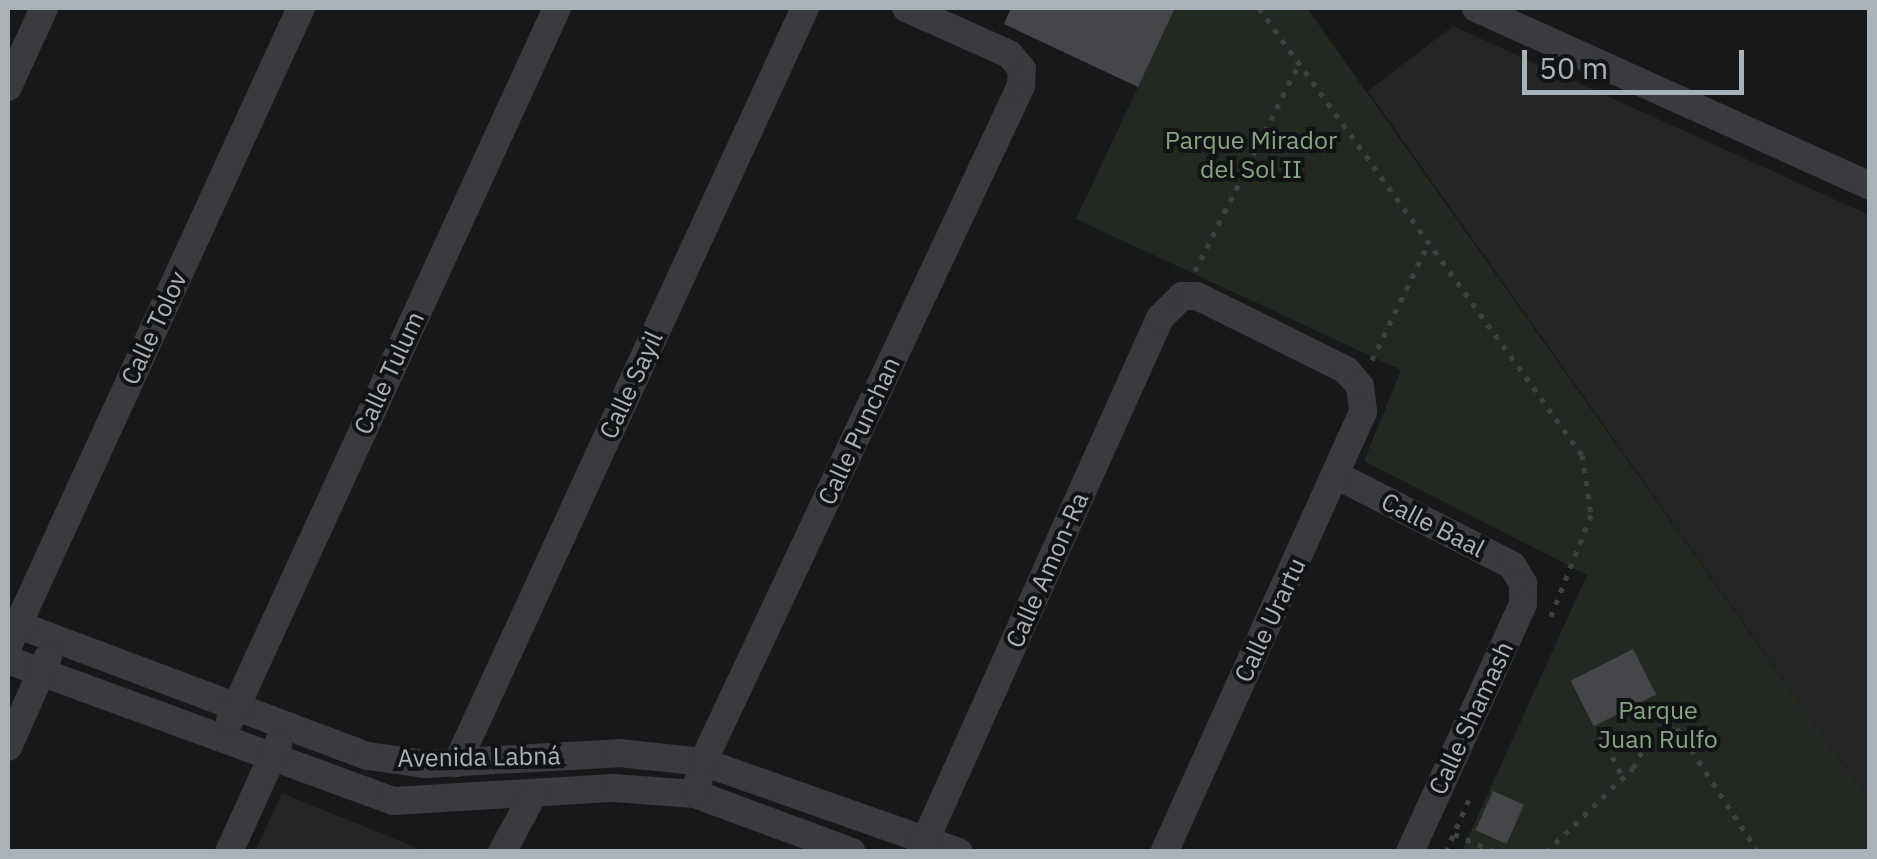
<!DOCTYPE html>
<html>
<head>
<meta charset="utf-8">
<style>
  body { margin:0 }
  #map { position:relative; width:1877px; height:859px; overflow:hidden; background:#171819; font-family:"IBM Plex Sans",sans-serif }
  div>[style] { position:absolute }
  .built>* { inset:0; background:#232426 }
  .green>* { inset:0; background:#222921 }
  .building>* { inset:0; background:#444649; transform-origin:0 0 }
  .path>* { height:5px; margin-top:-2.5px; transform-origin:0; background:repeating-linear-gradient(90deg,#3f4245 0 5px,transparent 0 13px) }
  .minor>* { height:28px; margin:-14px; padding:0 14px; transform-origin:14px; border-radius:14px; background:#393b3e }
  span { translate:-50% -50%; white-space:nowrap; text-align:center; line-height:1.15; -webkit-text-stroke:8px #121314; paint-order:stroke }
  .park-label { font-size:25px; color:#86a381 }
  .street-label { font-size:25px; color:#aab2b9 }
  .frame { position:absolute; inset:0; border:10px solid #aab2b9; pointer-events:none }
  .scale { position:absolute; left:1522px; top:50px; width:222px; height:45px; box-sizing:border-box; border:5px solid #aab2b9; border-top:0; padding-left:12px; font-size:30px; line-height:35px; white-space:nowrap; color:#aab2b9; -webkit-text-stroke:8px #121314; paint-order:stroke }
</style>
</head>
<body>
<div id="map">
  <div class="built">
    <i style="clip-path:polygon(1453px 26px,1869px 215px,1869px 801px,1368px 91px)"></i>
    <i style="clip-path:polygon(282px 793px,424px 851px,255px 851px)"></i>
  </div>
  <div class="green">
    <i style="clip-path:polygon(1175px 8px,1307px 8px,1869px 801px,1869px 851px,1462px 851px,1587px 575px,1364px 461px,1401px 370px,1076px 219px)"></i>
  </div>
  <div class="building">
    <i style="clip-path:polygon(1011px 8px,1175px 8px,1138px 87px,1004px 24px)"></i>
    <i style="left:1633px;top:649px;width:51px;height:70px;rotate:63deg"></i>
    <i style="left:1493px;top:791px;width:34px;height:43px;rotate:24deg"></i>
  </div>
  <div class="path">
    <i style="left:1259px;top:8px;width:551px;rotate:54.15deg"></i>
    <i style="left:1582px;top:455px;width:61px;rotate:81.5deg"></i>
    <i style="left:1591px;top:515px;width:109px;rotate:111.6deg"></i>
    <i style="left:1195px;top:271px;width:233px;rotate:-63.4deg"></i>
    <i style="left:1372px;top:360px;width:129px;rotate:-64.2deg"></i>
    <i style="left:1600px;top:734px;width:49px;rotate:61.9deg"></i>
    <i style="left:1454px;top:834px;width:45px;rotate:23.7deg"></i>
    <i style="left:1446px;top:852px;width:58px;rotate:-66.5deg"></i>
    <i style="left:1546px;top:852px;width:121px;rotate:-44deg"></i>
    <i style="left:1633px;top:768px;width:29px;rotate:-61deg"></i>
    <i style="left:1647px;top:743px;width:34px;rotate:-27deg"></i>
    <i style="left:1677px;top:728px;width:148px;rotate:56.8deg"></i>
  </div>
  <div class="minor">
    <i style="left:1476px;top:8px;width:432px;rotate:24.3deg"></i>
    <i style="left:8px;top:87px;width:87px;rotate:-65.5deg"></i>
    <i style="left:1336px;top:475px;width:198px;rotate:27.1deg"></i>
    <i style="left:1512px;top:565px;width:21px;rotate:59deg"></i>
    <i style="left:1523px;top:583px;width:21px;rotate:90deg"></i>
    <i style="left:1523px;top:604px;width:273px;rotate:114.5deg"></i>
    <i style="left:8px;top:621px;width:384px;rotate:20.6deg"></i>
    <i style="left:368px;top:756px;width:58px;rotate:8deg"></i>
    <i style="left:425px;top:764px;width:194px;rotate:-3.2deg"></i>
    <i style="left:619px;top:753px;width:84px;rotate:6.1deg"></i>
    <i style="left:703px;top:762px;width:271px;rotate:19.4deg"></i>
    <i style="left:10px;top:642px;width:698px;rotate:-65.35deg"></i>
    <i style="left:8px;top:660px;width:410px;rotate:20.1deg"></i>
    <i style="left:393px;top:801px;width:221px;rotate:-3.4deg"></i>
    <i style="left:614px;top:788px;width:81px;rotate:4.2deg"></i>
    <i style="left:695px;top:794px;width:167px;rotate:20.3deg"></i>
    <i style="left:230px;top:720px;width:784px;rotate:-65.33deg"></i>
    <i style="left:8px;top:747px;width:98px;rotate:-66deg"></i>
    <i style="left:457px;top:763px;width:831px;rotate:-65.25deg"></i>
    <i style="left:695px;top:794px;width:33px;rotate:-76deg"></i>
    <i style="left:703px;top:762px;width:747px;rotate:-64.81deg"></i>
    <i style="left:1021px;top:86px;width:17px;rotate:-87deg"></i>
    <i style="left:1022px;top:69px;width:20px;rotate:-131deg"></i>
    <i style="left:1009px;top:54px;width:113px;rotate:-155.9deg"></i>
    <i style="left:229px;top:852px;width:119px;rotate:-65.6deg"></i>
    <i style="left:502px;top:852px;width:67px;rotate:-61.5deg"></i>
    <i style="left:920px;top:852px;width:585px;rotate:-65.8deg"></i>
    <i style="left:1160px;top:318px;width:31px;rotate:-45deg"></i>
    <i style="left:1182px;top:296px;width:15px"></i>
    <i style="left:1197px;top:296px;width:166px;rotate:26.4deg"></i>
    <i style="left:1346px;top:370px;width:21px;rotate:49deg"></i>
    <i style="left:1360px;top:386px;width:26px;rotate:83deg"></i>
    <i style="left:1363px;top:412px;width:483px;rotate:114.3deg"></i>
  </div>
  <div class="park-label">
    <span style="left:1251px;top:155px">Parque Mirador<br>del Sol II</span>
    <span style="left:1658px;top:725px">Parque<br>Juan Rulfo</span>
  </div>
  <div class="street-label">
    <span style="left:154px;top:328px;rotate:-65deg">Calle Tolov</span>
    <span style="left:389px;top:373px;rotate:-65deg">Calle Tulum</span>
    <span style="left:631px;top:385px;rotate:-65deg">Calle Sayil</span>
    <span style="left:859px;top:431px;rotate:-65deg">Calle Punchan</span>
    <span style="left:1433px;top:525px;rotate:27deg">Calle Baal</span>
    <span style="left:1047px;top:570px;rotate:-66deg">Calle Amon-Ra</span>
    <span style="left:1270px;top:620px;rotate:-65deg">Calle Urartu</span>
    <span style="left:1471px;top:718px;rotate:-65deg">Calle Shamash</span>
    <span style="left:479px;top:757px;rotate:-1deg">Avenida Labná</span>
  </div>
  <div class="frame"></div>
  <div class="scale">50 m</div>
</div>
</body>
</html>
